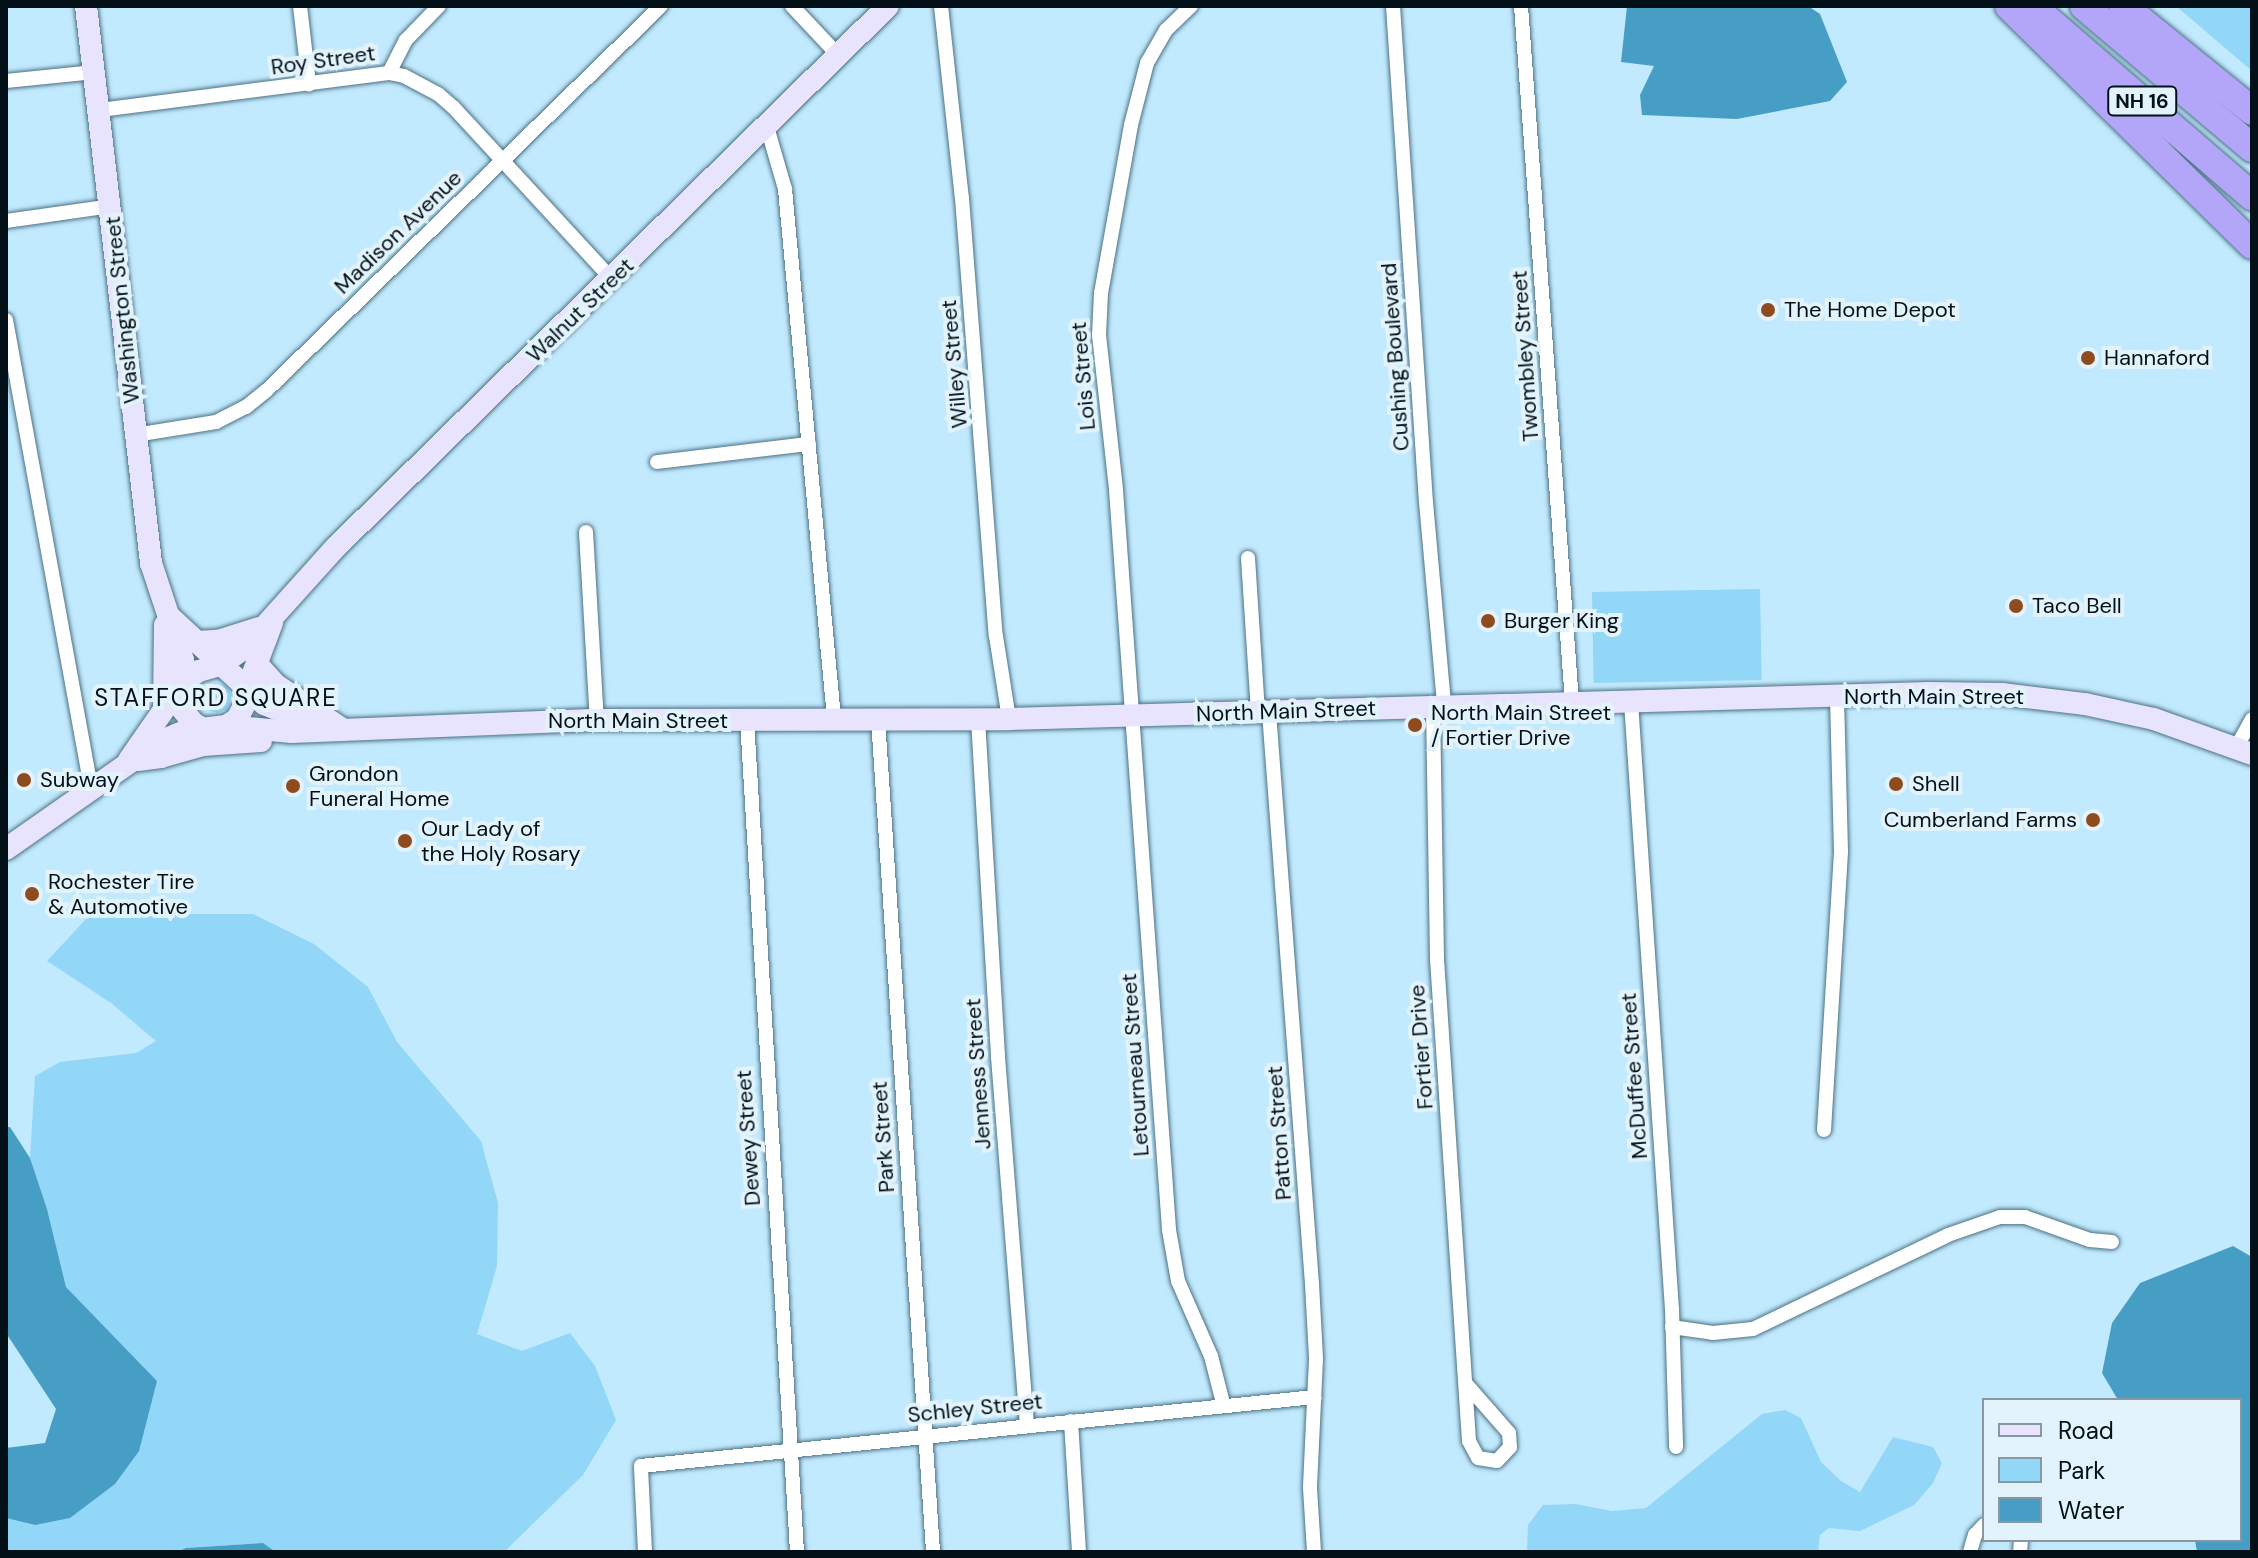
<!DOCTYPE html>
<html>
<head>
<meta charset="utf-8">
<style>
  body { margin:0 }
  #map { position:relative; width:2258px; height:1558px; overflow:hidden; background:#c2eafe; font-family:"DM Sans",sans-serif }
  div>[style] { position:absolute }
  .green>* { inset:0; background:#92d6f8; transform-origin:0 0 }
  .water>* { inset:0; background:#479ec5 }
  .roads { filter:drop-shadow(0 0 2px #4c7183) drop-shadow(0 0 2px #4c7183) }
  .street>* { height:14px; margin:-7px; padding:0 7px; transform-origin:7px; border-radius:7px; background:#fff }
  .secondary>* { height:22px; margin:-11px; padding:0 11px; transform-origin:11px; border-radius:11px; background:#e8e4fd }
  .highway>* { height:28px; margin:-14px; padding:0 14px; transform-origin:14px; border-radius:14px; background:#b3a6f9 }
  .dots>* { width:22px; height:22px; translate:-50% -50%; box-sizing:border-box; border:4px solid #e3f3fb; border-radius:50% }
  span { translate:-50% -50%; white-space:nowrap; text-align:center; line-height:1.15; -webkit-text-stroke:8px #e3f3fb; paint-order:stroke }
  .shield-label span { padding:2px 6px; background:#e3f3fb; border:2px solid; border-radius:6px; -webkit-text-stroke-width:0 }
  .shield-label { font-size:20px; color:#031017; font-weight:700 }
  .street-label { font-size:22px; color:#031017 }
  .poi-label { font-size:22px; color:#031017 }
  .left { translate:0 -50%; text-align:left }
  .right { translate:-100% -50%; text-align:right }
  .neighbourhood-label { font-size:24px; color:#031017; letter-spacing:2px }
  .frame { position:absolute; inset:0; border:8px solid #031017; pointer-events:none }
  .legend { position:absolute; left:1982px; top:1398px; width:260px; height:144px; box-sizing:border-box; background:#e3f3fb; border:2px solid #8998a0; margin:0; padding:10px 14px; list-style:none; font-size:24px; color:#031017 }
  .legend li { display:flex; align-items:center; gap:16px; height:40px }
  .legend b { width:40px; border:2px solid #8998a0 }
</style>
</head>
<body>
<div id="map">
  <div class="green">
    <i style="clip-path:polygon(2176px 6px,2252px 6px,2252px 71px)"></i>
    <i style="left:1760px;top:589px;width:91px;height:168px;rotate:89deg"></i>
    <i style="clip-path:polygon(215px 683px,226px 686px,232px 695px,227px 709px,217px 713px,202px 708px,195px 700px,198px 691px)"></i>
    <i style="clip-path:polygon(127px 907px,186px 914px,253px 914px,314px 944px,368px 987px,397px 1042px,481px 1141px,498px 1203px,497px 1266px,477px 1334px,522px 1351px,570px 1333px,595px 1366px,616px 1420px,583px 1475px,504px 1552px,276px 1552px,263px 1543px,186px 1548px,176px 1552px,6px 1552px,6px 1518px,35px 1525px,157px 1381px,66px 1287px,47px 1209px,30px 1158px,35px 1076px,60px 1062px,136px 1053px,156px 1041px,111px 1003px,47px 961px,86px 919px)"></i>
    <i style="clip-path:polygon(1785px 1410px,1801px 1418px,1821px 1462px,1841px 1481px,1860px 1492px,1893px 1437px,1933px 1447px,1942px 1463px,1933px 1483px,1914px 1505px,1860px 1531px,1829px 1528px,1820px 1535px,1818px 1552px,1527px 1552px,1528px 1525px,1543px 1505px,1575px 1504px,1612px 1511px,1646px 1508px,1762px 1414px)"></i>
  </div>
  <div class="water">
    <i style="clip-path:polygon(1627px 6px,1808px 6px,1820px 14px,1847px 82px,1830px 101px,1737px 119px,1642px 115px,1640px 95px,1654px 66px,1621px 62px)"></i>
    <i style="clip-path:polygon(6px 1127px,10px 1127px,30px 1158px,47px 1209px,66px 1287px,157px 1381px,139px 1451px,115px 1484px,70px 1518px,35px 1525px,6px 1518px,6px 1448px,45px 1443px,56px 1409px,6px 1333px)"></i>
    <i style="clip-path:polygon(2233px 1246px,2252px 1257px,2252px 1552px,2197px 1552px,2195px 1540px,2240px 1540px,2240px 1400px,2118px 1400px,2102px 1373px,2112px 1323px,2140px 1283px)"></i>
    <i style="clip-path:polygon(263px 1543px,276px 1552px,176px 1552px,186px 1548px)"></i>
  </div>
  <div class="roads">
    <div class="street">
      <i style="left:300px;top:6px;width:79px;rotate:83.4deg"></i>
      <i style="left:792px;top:6px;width:69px;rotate:46.8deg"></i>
      <i style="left:941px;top:6px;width:193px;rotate:83.8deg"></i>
      <i style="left:962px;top:198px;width:439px;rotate:85.6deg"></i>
      <i style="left:996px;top:636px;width:84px;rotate:81.1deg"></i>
      <i style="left:1191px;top:6px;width:35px;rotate:136deg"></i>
      <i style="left:1166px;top:30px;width:38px;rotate:120deg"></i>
      <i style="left:1147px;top:63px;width:64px;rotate:104.5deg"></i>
      <i style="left:1131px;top:125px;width:171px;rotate:100.1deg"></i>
      <i style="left:1101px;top:293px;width:42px;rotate:92.7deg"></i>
      <i style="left:1099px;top:335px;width:156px;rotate:83.7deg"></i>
      <i style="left:1116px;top:490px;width:742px;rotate:85.9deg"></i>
      <i style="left:1169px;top:1230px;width:52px;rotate:80deg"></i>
      <i style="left:1178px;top:1281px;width:82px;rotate:66.3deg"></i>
      <i style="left:1211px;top:1356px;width:49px;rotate:75.7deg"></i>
      <i style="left:1393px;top:6px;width:497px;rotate:86.2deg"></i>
      <i style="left:1426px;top:502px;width:204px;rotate:84.9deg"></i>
      <i style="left:1521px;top:6px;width:698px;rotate:85.81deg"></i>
      <i style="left:389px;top:73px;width:37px;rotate:-63deg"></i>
      <i style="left:406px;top:40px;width:47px;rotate:-45.9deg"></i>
      <i style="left:6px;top:81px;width:89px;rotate:-5.8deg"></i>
      <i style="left:100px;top:110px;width:291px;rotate:-7.3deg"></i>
      <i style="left:389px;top:73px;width:15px;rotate:11deg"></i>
      <i style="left:404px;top:76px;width:38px;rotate:28deg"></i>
      <i style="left:438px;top:94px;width:21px;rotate:41deg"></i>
      <i style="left:454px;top:108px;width:233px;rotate:47.3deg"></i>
      <i style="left:767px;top:127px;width:65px;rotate:73.8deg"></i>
      <i style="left:785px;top:189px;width:531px;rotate:84.71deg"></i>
      <i style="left:6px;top:221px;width:106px;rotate:-8.1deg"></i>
      <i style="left:6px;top:320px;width:476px;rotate:79.7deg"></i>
      <i style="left:135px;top:435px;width:82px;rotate:-9.1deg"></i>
      <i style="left:216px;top:422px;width:34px;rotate:-27deg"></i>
      <i style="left:246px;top:407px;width:27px;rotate:-39deg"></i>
      <i style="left:267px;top:390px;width:550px;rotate:-44.26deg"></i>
      <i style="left:657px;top:462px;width:153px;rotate:-6.8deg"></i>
      <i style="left:586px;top:532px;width:188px;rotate:86.7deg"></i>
      <i style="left:1248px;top:558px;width:155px;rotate:86.3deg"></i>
      <i style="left:1631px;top:702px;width:608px;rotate:86.14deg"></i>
      <i style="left:1672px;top:1309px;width:138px;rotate:88.3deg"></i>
      <i style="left:1433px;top:705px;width:254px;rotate:89.1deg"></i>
      <i style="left:1437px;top:959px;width:483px;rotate:86.2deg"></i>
      <i style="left:1469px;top:1441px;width:19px;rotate:62deg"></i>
      <i style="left:1478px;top:1458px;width:19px;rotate:9deg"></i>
      <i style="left:1497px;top:1461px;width:19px;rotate:-47deg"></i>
      <i style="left:1510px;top:1447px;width:14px;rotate:-94deg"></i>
      <i style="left:1509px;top:1433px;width:64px;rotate:-131.2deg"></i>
      <i style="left:1269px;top:712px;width:574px;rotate:85.7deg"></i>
      <i style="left:1312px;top:1284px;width:75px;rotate:86.9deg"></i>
      <i style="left:1316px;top:1359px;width:129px;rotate:92.7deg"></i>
      <i style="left:1310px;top:1488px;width:64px;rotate:86.4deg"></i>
      <i style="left:878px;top:719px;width:835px;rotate:86.22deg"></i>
      <i style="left:978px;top:719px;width:339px;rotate:86.6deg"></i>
      <i style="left:998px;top:1057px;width:369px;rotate:85.5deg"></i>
      <i style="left:747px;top:720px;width:834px;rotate:86.56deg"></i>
      <i style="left:2236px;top:748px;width:33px;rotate:-61deg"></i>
      <i style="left:1824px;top:1130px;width:280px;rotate:-86.5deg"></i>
      <i style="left:1841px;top:851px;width:155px;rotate:-91.5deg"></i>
      <i style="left:1672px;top:1327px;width:41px;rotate:8.3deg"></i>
      <i style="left:1713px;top:1333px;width:40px;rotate:-5.7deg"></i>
      <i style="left:1753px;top:1329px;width:216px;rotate:-25.7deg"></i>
      <i style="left:1948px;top:1235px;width:55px;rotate:-19.1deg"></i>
      <i style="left:2000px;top:1217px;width:25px"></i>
      <i style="left:2025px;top:1217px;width:69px;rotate:19.5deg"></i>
      <i style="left:2090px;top:1240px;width:22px;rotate:5deg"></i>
      <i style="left:1071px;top:1421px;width:131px;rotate:86.5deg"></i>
      <i style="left:645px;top:1552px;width:86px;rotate:-92.7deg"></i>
      <i style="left:641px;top:1466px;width:677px;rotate:-5.85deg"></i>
      <i style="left:1970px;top:1552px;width:18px;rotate:-74deg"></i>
      <i style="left:1975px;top:1535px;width:13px;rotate:-48deg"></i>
      <i style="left:2020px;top:1552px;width:12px;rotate:-85deg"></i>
    </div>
    <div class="secondary">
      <i style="left:86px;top:6px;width:561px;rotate:83.34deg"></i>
      <i style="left:151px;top:563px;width:102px;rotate:71.7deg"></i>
      <i style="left:183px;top:660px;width:50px;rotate:90deg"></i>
      <i style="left:183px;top:710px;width:16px;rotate:52deg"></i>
      <i style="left:193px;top:723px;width:10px;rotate:29deg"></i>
      <i style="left:169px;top:616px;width:129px;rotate:42.8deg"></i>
      <i style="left:264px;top:704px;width:37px;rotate:22deg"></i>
      <i style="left:298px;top:718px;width:18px;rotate:41deg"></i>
      <i style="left:196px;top:642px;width:22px;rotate:-3deg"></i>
      <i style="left:218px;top:641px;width:43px;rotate:-17.6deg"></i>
      <i style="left:258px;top:665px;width:27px;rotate:48deg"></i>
      <i style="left:276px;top:685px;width:78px;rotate:33.5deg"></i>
      <i style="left:164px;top:707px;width:82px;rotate:-89.3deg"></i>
      <i style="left:226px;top:726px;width:66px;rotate:5.2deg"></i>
      <i style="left:292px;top:732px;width:305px;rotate:-2.3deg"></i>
      <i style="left:597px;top:720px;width:412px;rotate:-0.1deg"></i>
      <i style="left:1009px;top:719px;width:920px;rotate:-1.62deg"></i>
      <i style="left:1929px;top:693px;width:73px;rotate:0.8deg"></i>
      <i style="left:2002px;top:694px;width:84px;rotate:6.9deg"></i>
      <i style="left:2085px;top:704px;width:71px;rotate:12.3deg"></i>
      <i style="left:2154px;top:719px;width:104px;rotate:19.7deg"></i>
      <i style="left:129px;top:760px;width:95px;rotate:-55.3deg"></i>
      <i style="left:183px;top:682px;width:19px;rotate:-35deg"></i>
      <i style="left:199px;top:671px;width:22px;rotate:-16deg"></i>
      <i style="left:220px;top:665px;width:30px;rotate:-34deg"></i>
      <i style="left:245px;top:648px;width:137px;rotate:-48deg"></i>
      <i style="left:337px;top:546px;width:771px;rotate:-44.42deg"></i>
      <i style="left:138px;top:760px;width:23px;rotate:-7deg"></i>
      <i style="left:161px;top:757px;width:44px;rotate:-15.9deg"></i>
      <i style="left:203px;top:745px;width:58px;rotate:-3.9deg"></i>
      <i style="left:6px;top:849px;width:187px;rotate:-35deg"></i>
      <i style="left:159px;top:742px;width:28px;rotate:-23deg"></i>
      <i style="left:185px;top:731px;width:41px;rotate:-7deg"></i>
      <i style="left:226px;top:726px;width:13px;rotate:-32deg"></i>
      <i style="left:237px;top:719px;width:19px;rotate:-62deg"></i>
      <i style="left:246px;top:702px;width:13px;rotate:-86deg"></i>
      <i style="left:247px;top:689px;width:71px;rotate:-69.3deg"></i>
    </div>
    <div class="highway">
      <i style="left:2009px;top:6px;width:341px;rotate:44.5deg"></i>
      <i style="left:2084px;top:6px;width:220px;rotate:40.2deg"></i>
      <i style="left:2123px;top:6px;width:166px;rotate:39.1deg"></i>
      <i style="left:2041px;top:14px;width:279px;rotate:40.8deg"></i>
    </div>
  </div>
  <div class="dots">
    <i style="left:1768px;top:310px;background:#8e4b1d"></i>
    <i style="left:2088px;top:358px;background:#8e4b1d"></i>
    <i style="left:2016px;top:606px;background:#8e4b1d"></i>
    <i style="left:1488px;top:621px;background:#8e4b1d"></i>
    <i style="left:1415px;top:725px;background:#8e4b1d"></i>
    <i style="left:24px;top:780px;background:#8e4b1d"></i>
    <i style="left:1896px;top:784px;background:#8e4b1d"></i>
    <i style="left:293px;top:786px;background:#8e4b1d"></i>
    <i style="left:2093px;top:820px;background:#8e4b1d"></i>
    <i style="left:405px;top:841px;background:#8e4b1d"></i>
    <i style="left:32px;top:894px;background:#8e4b1d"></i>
  </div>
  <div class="shield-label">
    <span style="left:2142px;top:101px">NH 16</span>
  </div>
  <div class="street-label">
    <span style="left:323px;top:60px;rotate:-8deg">Roy Street</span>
    <span style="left:398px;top:232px;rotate:-44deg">Madison Avenue</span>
    <span style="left:122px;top:310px;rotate:-96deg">Washington Street</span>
    <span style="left:580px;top:310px;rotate:-44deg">Walnut Street</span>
    <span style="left:1525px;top:356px;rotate:-94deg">Twombley Street</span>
    <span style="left:1395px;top:357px;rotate:-94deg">Cushing Boulevard</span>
    <span style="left:954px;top:364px;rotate:-95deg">Willey Street</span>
    <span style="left:1083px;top:376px;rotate:-95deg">Lois Street</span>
    <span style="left:1934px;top:697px">North Main Street</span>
    <span style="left:1286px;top:711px;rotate:-2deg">North Main Street</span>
    <span style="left:638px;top:721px">North Main Street</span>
    <span style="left:1421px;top:1047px;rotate:-94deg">Fortier Drive</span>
    <span style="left:1135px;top:1065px;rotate:-94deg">Letourneau Street</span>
    <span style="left:978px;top:1074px;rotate:-94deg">Jenness Street</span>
    <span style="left:1634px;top:1076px;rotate:-94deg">McDuffee Street</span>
    <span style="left:1279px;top:1133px;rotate:-94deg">Patton Street</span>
    <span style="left:883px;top:1137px;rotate:-94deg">Park Street</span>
    <span style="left:748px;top:1138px;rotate:-94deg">Dewey Street</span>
    <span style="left:975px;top:1408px;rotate:-6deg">Schley Street</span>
  </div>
  <div class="poi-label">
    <span class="left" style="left:1784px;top:310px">The Home Depot</span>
    <span class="left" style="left:2104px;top:358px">Hannaford</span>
    <span class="left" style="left:2032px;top:606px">Taco Bell</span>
    <span class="left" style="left:1504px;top:621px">Burger King</span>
    <span class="left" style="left:1431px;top:725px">North Main Street<br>/ Fortier Drive</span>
    <span class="left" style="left:309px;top:786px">Grondon<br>Funeral Home</span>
    <span class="left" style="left:40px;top:780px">Subway</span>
    <span class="left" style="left:1912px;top:784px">Shell</span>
    <span class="right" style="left:2077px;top:820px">Cumberland Farms</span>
    <span class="left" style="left:421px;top:841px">Our Lady of<br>the Holy Rosary</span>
    <span class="left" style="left:48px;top:894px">Rochester Tire<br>&amp; Automotive</span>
  </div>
  <div class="neighbourhood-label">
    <span style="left:216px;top:698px">STAFFORD SQUARE</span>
  </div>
  <div class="frame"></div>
  <ul class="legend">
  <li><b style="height:10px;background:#e8e4fd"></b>Road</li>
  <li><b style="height:22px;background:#92d6f8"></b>Park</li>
  <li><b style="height:22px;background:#479ec5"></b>Water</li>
  </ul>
</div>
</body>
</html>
